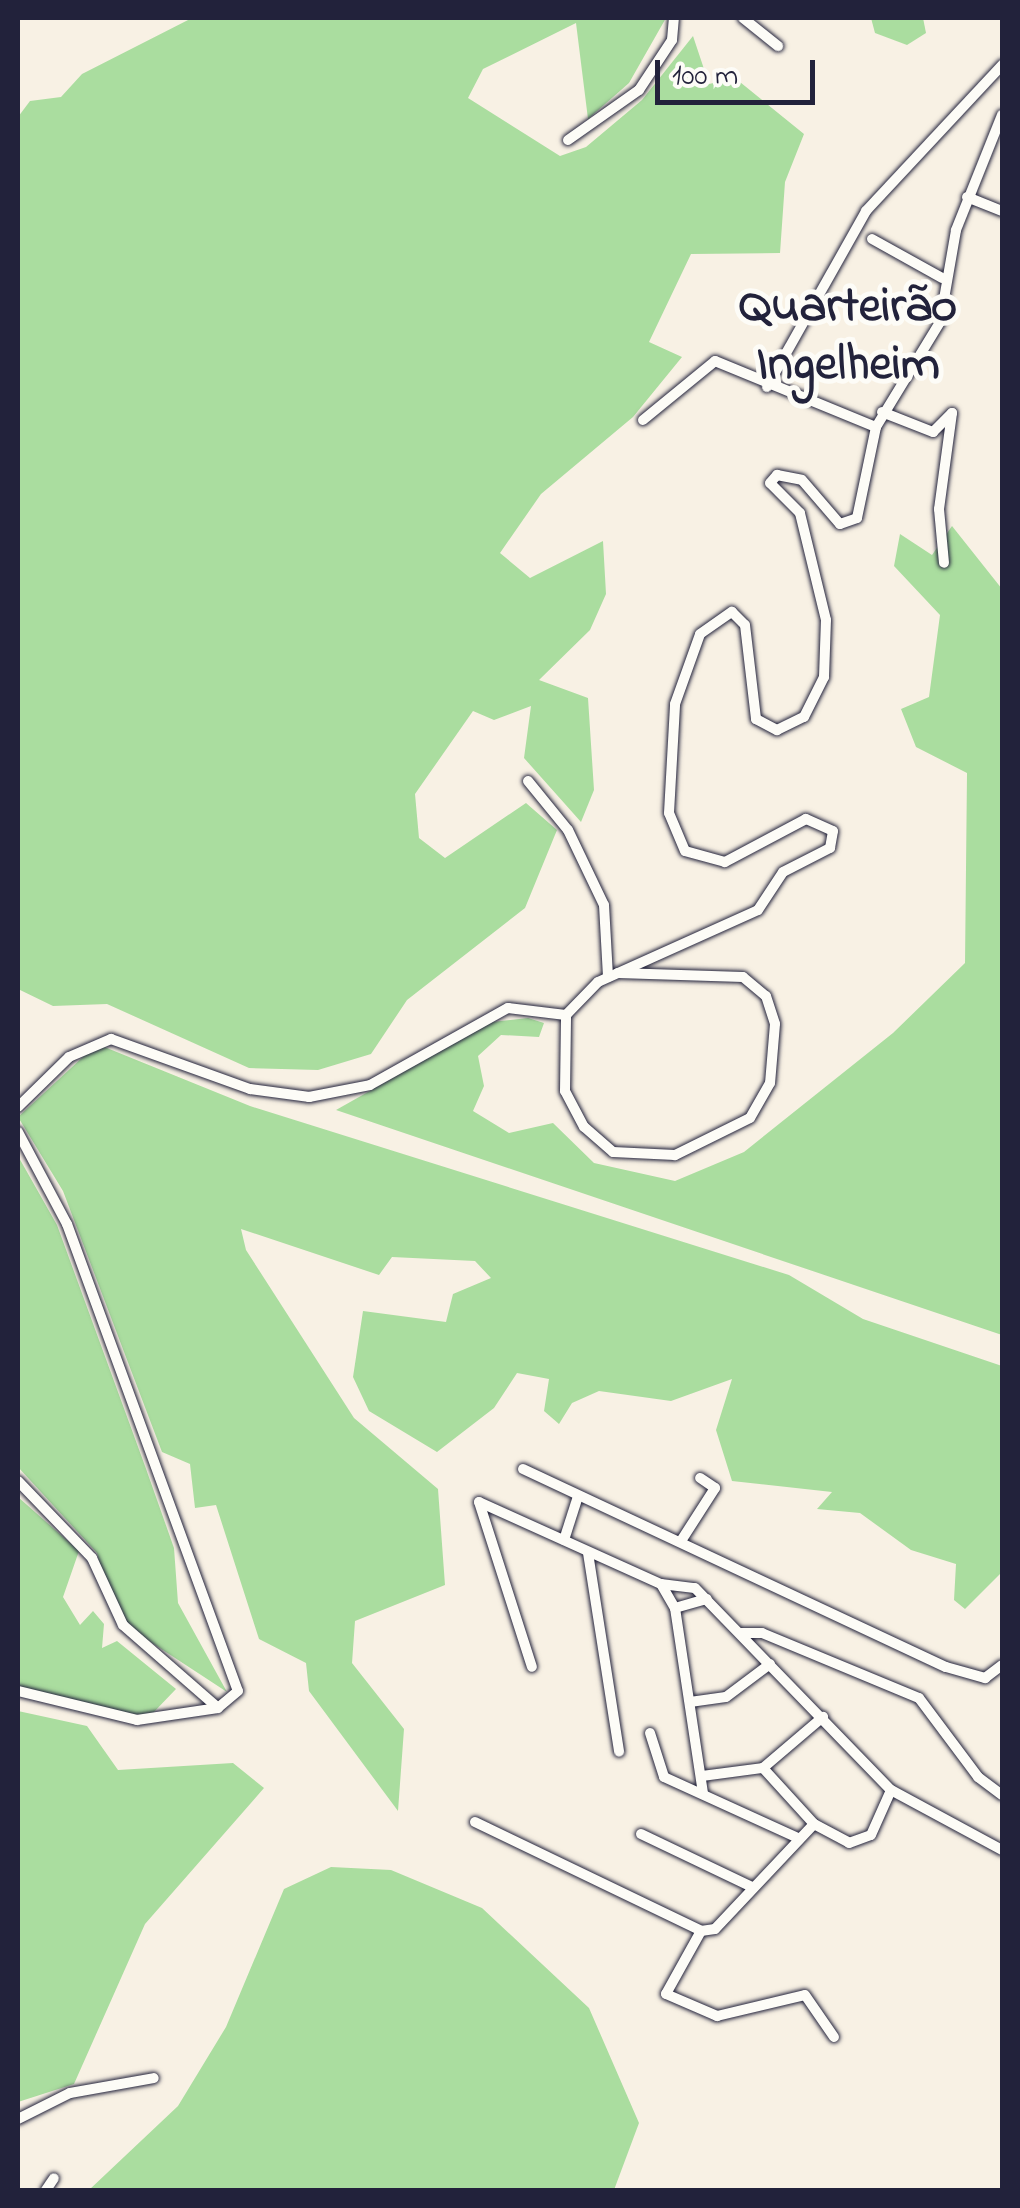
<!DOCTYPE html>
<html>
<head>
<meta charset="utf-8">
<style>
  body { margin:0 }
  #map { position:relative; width:1020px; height:2208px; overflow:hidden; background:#f8f1e4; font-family:"Indie Flower",sans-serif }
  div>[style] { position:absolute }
  .green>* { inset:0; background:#aadd9f }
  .roads { filter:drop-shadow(0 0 2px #22223b) drop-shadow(0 0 2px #22223b) }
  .street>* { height:10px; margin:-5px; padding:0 5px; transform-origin:5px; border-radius:5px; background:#fdfcf7 }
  span { translate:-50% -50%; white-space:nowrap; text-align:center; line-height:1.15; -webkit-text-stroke:10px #fdfcf7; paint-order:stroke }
  .district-label { font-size:50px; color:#22223b; font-weight:700 }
  .frame { position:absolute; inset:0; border:20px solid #22223b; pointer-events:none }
  .scale { position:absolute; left:655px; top:60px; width:160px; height:45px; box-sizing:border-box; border:5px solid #22223b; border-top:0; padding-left:12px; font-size:30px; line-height:35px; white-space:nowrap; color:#22223b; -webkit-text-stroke:8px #fdfcf7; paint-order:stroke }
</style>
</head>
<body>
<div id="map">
  <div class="green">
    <i style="clip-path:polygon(192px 18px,666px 18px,629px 83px,588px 119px,576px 23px,483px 69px,468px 98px,560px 156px,586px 147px,642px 100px,693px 36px,709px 84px,735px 78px,804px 134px,785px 182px,780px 253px,691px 254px,649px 342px,682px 357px,633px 417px,541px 494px,500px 553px,530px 578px,603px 541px,606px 594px,590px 630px,539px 680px,588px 698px,594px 790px,581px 822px,524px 758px,531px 706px,494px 720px,473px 711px,415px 794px,419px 838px,445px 858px,526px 803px,557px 830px,525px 908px,407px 1000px,371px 1054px,318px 1070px,249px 1068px,107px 1004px,53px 1006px,18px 989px,18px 117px,30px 101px,61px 97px,82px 74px)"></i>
    <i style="clip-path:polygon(871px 18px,923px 18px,926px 33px,907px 45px,875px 33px)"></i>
    <i style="clip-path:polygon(952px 526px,1002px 589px,1002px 1335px,336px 1110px,492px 1022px,528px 1018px,544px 1023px,539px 1037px,501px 1035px,478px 1056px,484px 1086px,473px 1111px,509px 1133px,553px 1123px,594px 1163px,675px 1181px,744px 1152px,893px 1033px,965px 963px,967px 773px,916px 747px,901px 709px,929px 697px,940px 615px,894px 566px,900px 534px,932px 555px)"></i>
    <i style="clip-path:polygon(97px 1044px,250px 1106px,789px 1275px,863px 1319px,1002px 1366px,1002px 1572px,965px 1609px,954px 1600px,956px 1564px,911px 1550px,860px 1513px,817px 1509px,832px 1492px,732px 1481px,716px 1430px,732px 1379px,671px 1401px,599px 1391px,572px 1403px,559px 1424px,544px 1411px,549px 1379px,517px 1373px,494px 1408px,437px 1452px,369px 1411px,353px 1377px,363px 1311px,446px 1322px,453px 1294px,491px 1278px,475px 1261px,392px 1257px,379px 1275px,241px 1229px,246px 1250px,354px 1418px,438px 1489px,445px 1585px,355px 1621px,352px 1663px,404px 1729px,398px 1811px,309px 1691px,306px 1663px,259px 1639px,216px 1505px,195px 1508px,190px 1464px,162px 1452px,63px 1191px,18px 1117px)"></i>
    <i style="clip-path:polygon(18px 1156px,57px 1225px,145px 1466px,174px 1548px,178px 1603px,227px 1692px,114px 1618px,97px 1553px,18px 1467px)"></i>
    <i style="clip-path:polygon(18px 1497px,79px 1551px,63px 1597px,80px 1625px,93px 1611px,104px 1624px,102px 1648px,117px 1641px,176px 1689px,152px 1714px,109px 1716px,18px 1689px)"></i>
    <i style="clip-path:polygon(18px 1711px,87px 1726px,118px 1770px,233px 1763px,264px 1788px,145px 1924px,74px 2084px,18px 2102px)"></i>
    <i style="clip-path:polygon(331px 1867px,391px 1870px,482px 1908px,589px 2008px,639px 2123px,614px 2190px,89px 2190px,178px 2106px,226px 2027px,284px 1889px)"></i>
  </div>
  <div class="roads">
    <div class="street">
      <i style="left:743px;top:18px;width:45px;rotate:38.7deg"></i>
      <i style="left:568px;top:140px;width:87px;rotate:-35.2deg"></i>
      <i style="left:639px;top:90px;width:60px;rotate:-56.6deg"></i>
      <i style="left:672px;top:40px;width:22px;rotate:-85deg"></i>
      <i style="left:967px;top:197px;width:38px;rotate:22deg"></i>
      <i style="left:872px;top:239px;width:80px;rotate:29.1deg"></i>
      <i style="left:767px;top:387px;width:202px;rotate:-60.6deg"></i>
      <i style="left:866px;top:211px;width:200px;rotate:-47deg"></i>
      <i style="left:882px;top:412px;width:55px;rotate:21.4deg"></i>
      <i style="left:933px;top:432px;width:27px;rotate:-45deg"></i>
      <i style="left:952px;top:413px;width:97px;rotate:97.7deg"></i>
      <i style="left:939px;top:509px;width:54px;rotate:84.7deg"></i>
      <i style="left:643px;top:420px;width:93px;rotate:-39.3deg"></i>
      <i style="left:715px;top:361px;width:174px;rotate:22.3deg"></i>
      <i style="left:528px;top:781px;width:63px;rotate:50.8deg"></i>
      <i style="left:568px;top:830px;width:83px;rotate:64.4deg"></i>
      <i style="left:604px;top:905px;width:72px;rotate:86.8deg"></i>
      <i style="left:618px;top:973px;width:125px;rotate:1.8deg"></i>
      <i style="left:743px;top:977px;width:30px;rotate:40deg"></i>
      <i style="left:766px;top:996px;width:29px;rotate:72deg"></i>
      <i style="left:775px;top:1024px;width:59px;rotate:94.8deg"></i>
      <i style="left:770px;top:1083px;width:40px;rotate:119.7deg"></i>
      <i style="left:750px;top:1118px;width:84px;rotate:153.7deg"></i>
      <i style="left:675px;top:1155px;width:62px;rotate:-177.2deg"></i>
      <i style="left:613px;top:1152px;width:38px;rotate:-139deg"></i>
      <i style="left:584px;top:1127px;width:41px;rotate:-117.8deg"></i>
      <i style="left:565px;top:1091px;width:76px;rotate:-89.2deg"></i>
      <i style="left:566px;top:1015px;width:46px;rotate:-45.9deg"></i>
      <i style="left:598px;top:982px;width:175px;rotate:-24.2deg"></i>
      <i style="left:758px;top:910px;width:45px;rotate:-56.7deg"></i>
      <i style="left:783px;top:872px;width:53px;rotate:-27.1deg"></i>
      <i style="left:830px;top:848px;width:17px;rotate:-80deg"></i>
      <i style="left:833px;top:831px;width:30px;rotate:-156deg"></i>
      <i style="left:806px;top:819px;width:92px;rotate:152deg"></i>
      <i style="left:725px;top:862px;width:41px;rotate:-164.6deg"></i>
      <i style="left:685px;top:851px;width:41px;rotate:-112.8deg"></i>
      <i style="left:669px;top:813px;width:109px;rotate:-86.8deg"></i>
      <i style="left:675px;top:704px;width:74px;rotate:-70.3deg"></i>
      <i style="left:700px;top:634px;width:39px;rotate:-35deg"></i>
      <i style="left:732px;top:612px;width:18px;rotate:45deg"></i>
      <i style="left:745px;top:625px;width:95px;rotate:83.3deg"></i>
      <i style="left:756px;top:719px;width:24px;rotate:28deg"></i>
      <i style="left:777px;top:730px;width:30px;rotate:-26deg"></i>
      <i style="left:804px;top:717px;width:45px;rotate:-63.4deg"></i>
      <i style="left:824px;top:677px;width:57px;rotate:-88deg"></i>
      <i style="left:826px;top:620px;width:110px;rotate:-103.7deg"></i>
      <i style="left:800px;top:513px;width:42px;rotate:-135deg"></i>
      <i style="left:770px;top:483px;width:11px;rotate:-49deg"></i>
      <i style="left:777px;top:475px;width:25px;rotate:11deg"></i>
      <i style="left:802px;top:480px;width:58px;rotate:49.2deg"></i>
      <i style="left:840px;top:524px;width:18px;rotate:-19deg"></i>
      <i style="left:857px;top:518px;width:93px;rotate:-78.2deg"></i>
      <i style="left:876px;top:427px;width:123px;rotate:-58.6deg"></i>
      <i style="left:940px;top:322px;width:93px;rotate:-80.1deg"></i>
      <i style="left:956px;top:230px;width:124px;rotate:-68.2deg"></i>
      <i style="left:18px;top:1107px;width:71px;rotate:-44.4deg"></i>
      <i style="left:69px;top:1057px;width:46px;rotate:-23.2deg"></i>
      <i style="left:111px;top:1039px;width:148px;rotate:19.8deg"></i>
      <i style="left:250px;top:1089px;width:60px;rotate:7.7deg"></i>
      <i style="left:309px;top:1097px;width:62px;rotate:-11.1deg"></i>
      <i style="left:370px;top:1085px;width:158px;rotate:-29.2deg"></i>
      <i style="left:508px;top:1008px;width:58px;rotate:6.9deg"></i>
      <i style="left:18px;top:1132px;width:104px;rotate:62deg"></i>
      <i style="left:67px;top:1224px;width:497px;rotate:69.9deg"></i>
      <i style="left:238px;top:1691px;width:26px;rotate:140deg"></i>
      <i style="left:218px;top:1708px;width:82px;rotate:171.6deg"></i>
      <i style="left:137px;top:1720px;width:122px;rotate:-166.3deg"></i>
      <i style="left:523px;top:1469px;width:467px;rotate:25.1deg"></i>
      <i style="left:946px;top:1667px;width:41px;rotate:15.8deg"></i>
      <i style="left:985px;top:1678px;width:21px;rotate:-37deg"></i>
      <i style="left:18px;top:1481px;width:107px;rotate:46.1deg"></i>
      <i style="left:92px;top:1558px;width:74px;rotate:65.2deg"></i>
      <i style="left:123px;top:1625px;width:126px;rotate:41.1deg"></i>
      <i style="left:479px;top:1502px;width:200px;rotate:24.3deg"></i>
      <i style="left:661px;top:1584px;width:34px;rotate:7deg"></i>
      <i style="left:695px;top:1588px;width:281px;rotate:45.9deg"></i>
      <i style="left:891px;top:1790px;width:126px;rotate:28.4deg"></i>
      <i style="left:479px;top:1502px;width:173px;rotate:72.2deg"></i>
      <i style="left:564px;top:1540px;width:46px;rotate:-72.3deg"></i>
      <i style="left:681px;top:1541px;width:63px;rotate:-57.3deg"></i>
      <i style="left:715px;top:1488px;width:18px;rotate:-146deg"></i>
      <i style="left:588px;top:1553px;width:201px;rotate:81.1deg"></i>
      <i style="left:661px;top:1584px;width:28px;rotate:60deg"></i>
      <i style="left:675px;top:1608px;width:188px;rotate:81.4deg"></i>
      <i style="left:675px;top:1608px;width:33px;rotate:-16deg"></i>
      <i style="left:740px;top:1633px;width:22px"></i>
      <i style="left:762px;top:1633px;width:170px;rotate:22.5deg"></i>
      <i style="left:919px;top:1698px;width:99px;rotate:53.2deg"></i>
      <i style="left:978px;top:1777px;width:30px;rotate:37deg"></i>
      <i style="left:690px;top:1702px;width:36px;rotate:-8deg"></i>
      <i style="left:726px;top:1697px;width:55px;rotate:-36.9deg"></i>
      <i style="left:650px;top:1733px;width:46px;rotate:72.3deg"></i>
      <i style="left:664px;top:1777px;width:149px;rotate:24.5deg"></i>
      <i style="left:763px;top:1768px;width:76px;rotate:47.7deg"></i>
      <i style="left:814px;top:1824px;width:40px;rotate:28deg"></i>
      <i style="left:849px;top:1843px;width:23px;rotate:-20deg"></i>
      <i style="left:871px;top:1835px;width:49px;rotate:-66deg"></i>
      <i style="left:702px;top:1776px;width:62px;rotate:-7.5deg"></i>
      <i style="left:763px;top:1768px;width:79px;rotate:-40.4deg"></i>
      <i style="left:475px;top:1822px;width:251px;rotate:25.7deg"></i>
      <i style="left:641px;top:1834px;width:123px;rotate:25.5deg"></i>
      <i style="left:701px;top:1931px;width:72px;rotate:119.1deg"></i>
      <i style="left:666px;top:1994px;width:56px;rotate:23.3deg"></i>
      <i style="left:717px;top:2016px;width:90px;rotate:-13.4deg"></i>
      <i style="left:805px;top:1995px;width:51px;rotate:55.4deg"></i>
      <i style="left:701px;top:1931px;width:14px;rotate:-8deg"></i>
      <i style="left:715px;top:1929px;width:144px;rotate:-46.7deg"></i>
      <i style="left:18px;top:2119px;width:58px;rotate:-26.6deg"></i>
      <i style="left:70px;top:2093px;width:85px;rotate:-10.1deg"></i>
      <i style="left:46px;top:2190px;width:14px;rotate:-56deg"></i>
    </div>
  </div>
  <div class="district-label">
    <span style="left:848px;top:336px">Quarteirão<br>Ingelheim</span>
  </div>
  <div class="frame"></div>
  <div class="scale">100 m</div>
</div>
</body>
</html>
